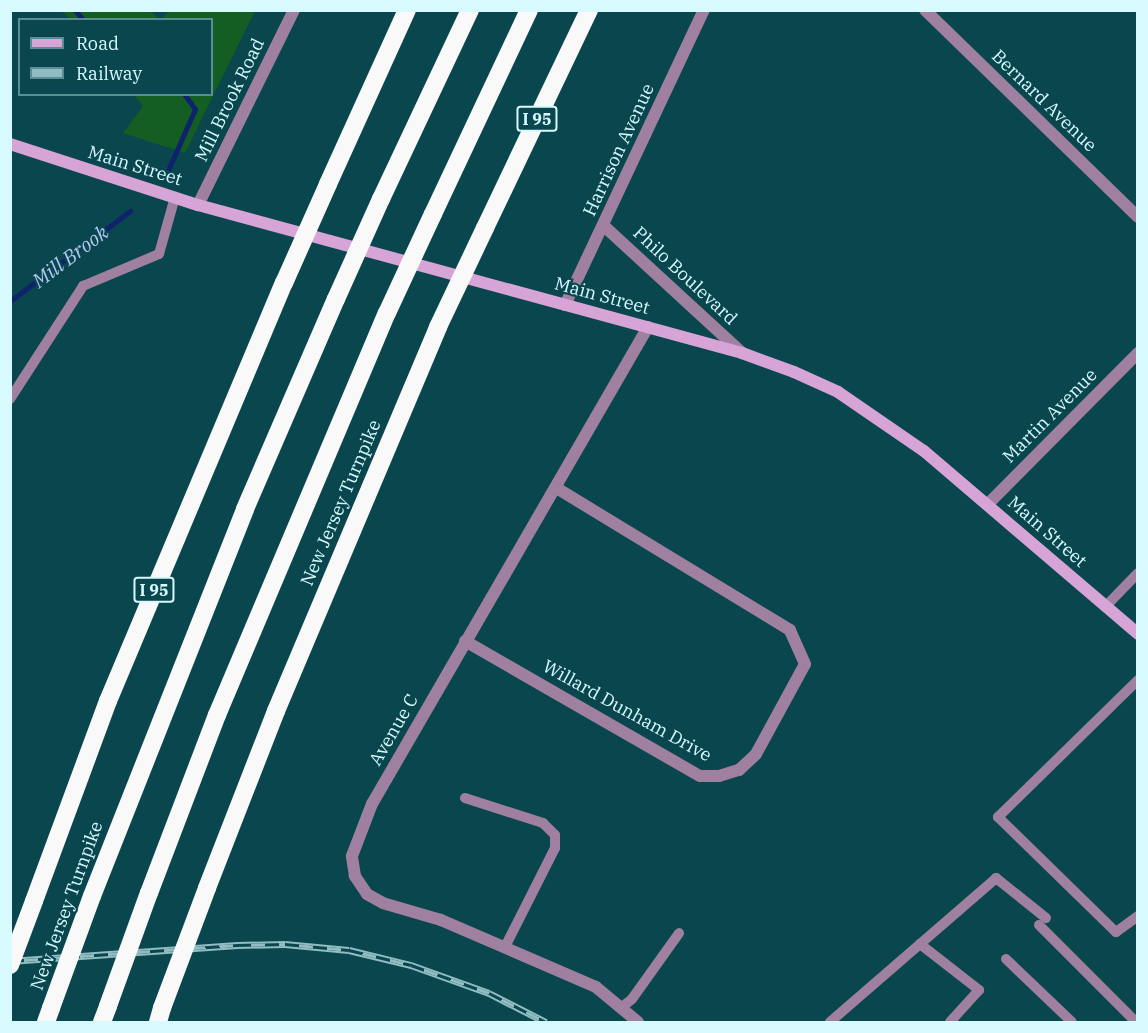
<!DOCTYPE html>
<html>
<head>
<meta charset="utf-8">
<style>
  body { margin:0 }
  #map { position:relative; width:1148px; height:1033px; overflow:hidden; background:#09464d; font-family:"IBM Plex Serif",serif }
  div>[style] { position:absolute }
  .green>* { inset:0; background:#145d23 }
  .stream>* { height:5px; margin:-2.5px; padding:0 2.5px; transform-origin:2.5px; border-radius:2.5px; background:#0f226e }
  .lane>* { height:10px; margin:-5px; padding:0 5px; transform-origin:5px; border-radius:5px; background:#a080a0 }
  .street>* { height:12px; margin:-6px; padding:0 6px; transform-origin:6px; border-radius:6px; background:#a080a0 }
  .secondary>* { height:12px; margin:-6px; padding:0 6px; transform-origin:6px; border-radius:6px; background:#d7a4d7 }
  .highway>* { height:18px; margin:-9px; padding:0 9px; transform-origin:9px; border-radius:9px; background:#f9f9f9 }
  .rail>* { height:7px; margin-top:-3.5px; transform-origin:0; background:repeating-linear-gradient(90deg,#09464d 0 14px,#90bcc2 0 28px); box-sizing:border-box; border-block:2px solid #90bcc2 }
  .highway-bridge>* { height:18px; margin:-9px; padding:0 9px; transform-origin:9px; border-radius:9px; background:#f9f9f9 }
  span { translate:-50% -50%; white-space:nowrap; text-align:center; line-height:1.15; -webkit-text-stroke:4.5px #09464d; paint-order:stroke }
  .shield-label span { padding:2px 4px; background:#09464d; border:2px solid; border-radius:4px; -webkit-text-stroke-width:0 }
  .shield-label { font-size:16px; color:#d7faff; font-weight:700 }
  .street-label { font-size:18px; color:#d7faff }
  .water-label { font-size:20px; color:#b3c6f2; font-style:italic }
  .frame { position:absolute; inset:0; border:12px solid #d7faff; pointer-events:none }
  .legend { position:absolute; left:18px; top:18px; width:195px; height:78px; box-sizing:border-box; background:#09464d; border:2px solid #5b8e94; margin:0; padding:8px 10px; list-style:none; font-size:18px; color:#d7faff }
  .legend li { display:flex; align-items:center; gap:12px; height:30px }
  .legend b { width:30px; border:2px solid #5b8e94 }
</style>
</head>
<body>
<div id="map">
  <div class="green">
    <i style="clip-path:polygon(62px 11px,150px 11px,159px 19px,70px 19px)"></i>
    <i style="clip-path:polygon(168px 11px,255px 11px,185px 153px,123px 133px,143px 106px,134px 95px,212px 94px,212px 20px,162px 19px)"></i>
  </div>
  <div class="stream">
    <i style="left:75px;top:10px;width:13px;rotate:51deg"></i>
    <i style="left:169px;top:168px;width:64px;rotate:-66.2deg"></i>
    <i style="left:195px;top:109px;width:19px;rotate:-126deg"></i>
    <i style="left:10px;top:301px;width:150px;rotate:-36.9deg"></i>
  </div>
  <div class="lane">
    <i style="left:10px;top:399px;width:135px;rotate:-57.1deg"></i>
    <i style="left:83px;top:286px;width:82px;rotate:-22.8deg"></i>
    <i style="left:159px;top:254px;width:59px;rotate:-74.3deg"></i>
    <i style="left:1105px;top:607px;width:47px;rotate:-45.9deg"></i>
    <i style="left:1138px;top:680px;width:196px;rotate:135.6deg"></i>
    <i style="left:998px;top:817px;width:165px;rotate:44.3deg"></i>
    <i style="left:1116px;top:932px;width:27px;rotate:-36deg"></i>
    <i style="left:465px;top:798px;width:82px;rotate:17.8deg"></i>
    <i style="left:543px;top:823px;width:17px;rotate:45deg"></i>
    <i style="left:555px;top:835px;width:13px;rotate:90deg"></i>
    <i style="left:555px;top:848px;width:111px;rotate:116.8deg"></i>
    <i style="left:1039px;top:925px;width:137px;rotate:45deg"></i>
    <i style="left:920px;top:944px;width:75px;rotate:37.9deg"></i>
    <i style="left:979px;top:990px;width:43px;rotate:132.2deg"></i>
    <i style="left:1006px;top:959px;width:91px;rotate:43.7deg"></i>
    <i style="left:621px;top:1008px;width:14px;rotate:-39deg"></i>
    <i style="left:632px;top:999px;width:81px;rotate:-54.5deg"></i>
    <i style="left:830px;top:1022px;width:220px;rotate:-40.9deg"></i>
    <i style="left:996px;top:878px;width:64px;rotate:38.7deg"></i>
  </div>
  <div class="street">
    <i style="left:925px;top:10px;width:297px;rotate:44.2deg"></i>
    <i style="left:198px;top:205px;width:217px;rotate:-63.8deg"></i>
    <i style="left:604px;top:226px;width:188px;rotate:42.6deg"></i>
    <i style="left:565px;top:305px;width:326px;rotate:-64.8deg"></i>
    <i style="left:988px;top:504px;width:213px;rotate:-45.2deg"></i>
    <i style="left:465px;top:641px;width:271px;rotate:29.9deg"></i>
    <i style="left:700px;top:776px;width:19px"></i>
    <i style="left:719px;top:776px;width:21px;rotate:-17deg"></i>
    <i style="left:739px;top:770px;width:23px;rotate:-43deg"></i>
    <i style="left:756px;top:754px;width:102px;rotate:-61.4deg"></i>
    <i style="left:805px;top:664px;width:37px;rotate:-114deg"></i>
    <i style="left:790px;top:630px;width:274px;rotate:-148.7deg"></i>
    <i style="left:638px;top:1022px;width:55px;rotate:-140.2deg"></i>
    <i style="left:596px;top:987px;width:169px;rotate:-156.6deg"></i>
    <i style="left:441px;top:920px;width:60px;rotate:-163.7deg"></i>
    <i style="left:383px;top:903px;width:18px;rotate:-151deg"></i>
    <i style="left:367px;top:894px;width:22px;rotate:-124deg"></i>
    <i style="left:355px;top:876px;width:20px;rotate:-99deg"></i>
    <i style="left:352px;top:856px;width:56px;rotate:-69deg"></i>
    <i style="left:372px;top:804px;width:551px;rotate:-59.95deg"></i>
  </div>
  <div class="secondary">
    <i style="left:10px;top:144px;width:198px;rotate:18deg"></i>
    <i style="left:198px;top:205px;width:564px;rotate:15.22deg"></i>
    <i style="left:742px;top:353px;width:55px;rotate:20.1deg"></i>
    <i style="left:794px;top:372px;width:48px;rotate:24.4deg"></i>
    <i style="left:838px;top:392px;width:104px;rotate:34.5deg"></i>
    <i style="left:924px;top:451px;width:282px;rotate:40.5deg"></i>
  </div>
  <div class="highway">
    <i style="left:328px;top:184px;width:191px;rotate:-65.6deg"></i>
    <i style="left:381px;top:199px;width:209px;rotate:-64.8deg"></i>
    <i style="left:433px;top:214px;width:225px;rotate:-64.8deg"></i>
    <i style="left:485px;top:228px;width:242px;rotate:-64.5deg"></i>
    <i style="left:207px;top:888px;width:190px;rotate:-68.7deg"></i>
    <i style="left:276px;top:711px;width:417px;rotate:-67.1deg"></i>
    <i style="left:149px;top:893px;width:191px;rotate:-69.1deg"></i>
    <i style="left:217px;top:715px;width:436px;rotate:-67.1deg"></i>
    <i style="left:92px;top:896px;width:416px;rotate:-68.4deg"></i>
    <i style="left:245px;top:509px;width:229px;rotate:-66.6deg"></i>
    <i style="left:34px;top:901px;width:213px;rotate:-69.7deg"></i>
    <i style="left:108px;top:701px;width:454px;rotate:-67.2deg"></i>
    <i style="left:46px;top:1022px;width:15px;rotate:-70deg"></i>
    <i style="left:102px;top:1022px;width:17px;rotate:-69deg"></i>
    <i style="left:158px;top:1022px;width:15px;rotate:-74deg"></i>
  </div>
  <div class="rail">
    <i style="left:10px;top:961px;width:228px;rotate:-4deg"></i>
    <i style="left:237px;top:945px;width:48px;rotate:-1.2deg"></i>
    <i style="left:285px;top:944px;width:64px;rotate:5.4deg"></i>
    <i style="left:349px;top:950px;width:64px;rotate:13.6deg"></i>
    <i style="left:411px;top:965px;width:83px;rotate:19.7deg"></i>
    <i style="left:489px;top:993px;width:64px;rotate:27deg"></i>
  </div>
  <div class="highway-bridge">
    <i style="left:284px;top:283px;width:108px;rotate:-66deg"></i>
    <i style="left:336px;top:299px;width:110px;rotate:-65.8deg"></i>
    <i style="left:387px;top:313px;width:109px;rotate:-65.1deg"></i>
    <i style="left:438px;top:327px;width:110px;rotate:-64.6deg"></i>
    <i style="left:10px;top:965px;width:68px;rotate:-69.4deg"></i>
    <i style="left:108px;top:1006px;width:120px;rotate:-70.1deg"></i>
    <i style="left:51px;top:1008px;width:119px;rotate:-69.9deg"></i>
    <i style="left:162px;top:1008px;width:128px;rotate:-69.4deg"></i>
  </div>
  <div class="shield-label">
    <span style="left:537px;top:119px">I 95</span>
    <span style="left:154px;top:590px">I 95</span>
  </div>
  <div class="street-label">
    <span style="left:230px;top:100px;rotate:-64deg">Mill Brook Road</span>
    <span style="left:1044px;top:101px;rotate:44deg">Bernard Avenue</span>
    <span style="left:619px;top:150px;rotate:-65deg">Harrison Avenue</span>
    <span style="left:135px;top:166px;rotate:17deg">Main Street</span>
    <span style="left:685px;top:276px;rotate:43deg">Philo Boulevard</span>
    <span style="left:602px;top:296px;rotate:15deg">Main Street</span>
    <span style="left:1050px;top:416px;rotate:-45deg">Martin Avenue</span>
    <span style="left:341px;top:503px;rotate:-67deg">New Jersey Turnpike</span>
    <span style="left:1047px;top:532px;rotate:41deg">Main Street</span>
    <span style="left:627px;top:711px;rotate:29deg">Willard Dunham Drive</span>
    <span style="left:394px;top:730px;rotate:-60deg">Avenue C</span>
    <span style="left:67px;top:906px;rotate:-70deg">New Jersey Turnpike</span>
  </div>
  <div class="water-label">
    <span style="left:70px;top:256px;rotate:-37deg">Mill Brook</span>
  </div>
  <div class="frame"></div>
  <ul class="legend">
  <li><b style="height:8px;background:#d7a4d7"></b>Road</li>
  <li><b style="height:8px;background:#90bcc2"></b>Railway</li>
  </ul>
</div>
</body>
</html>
